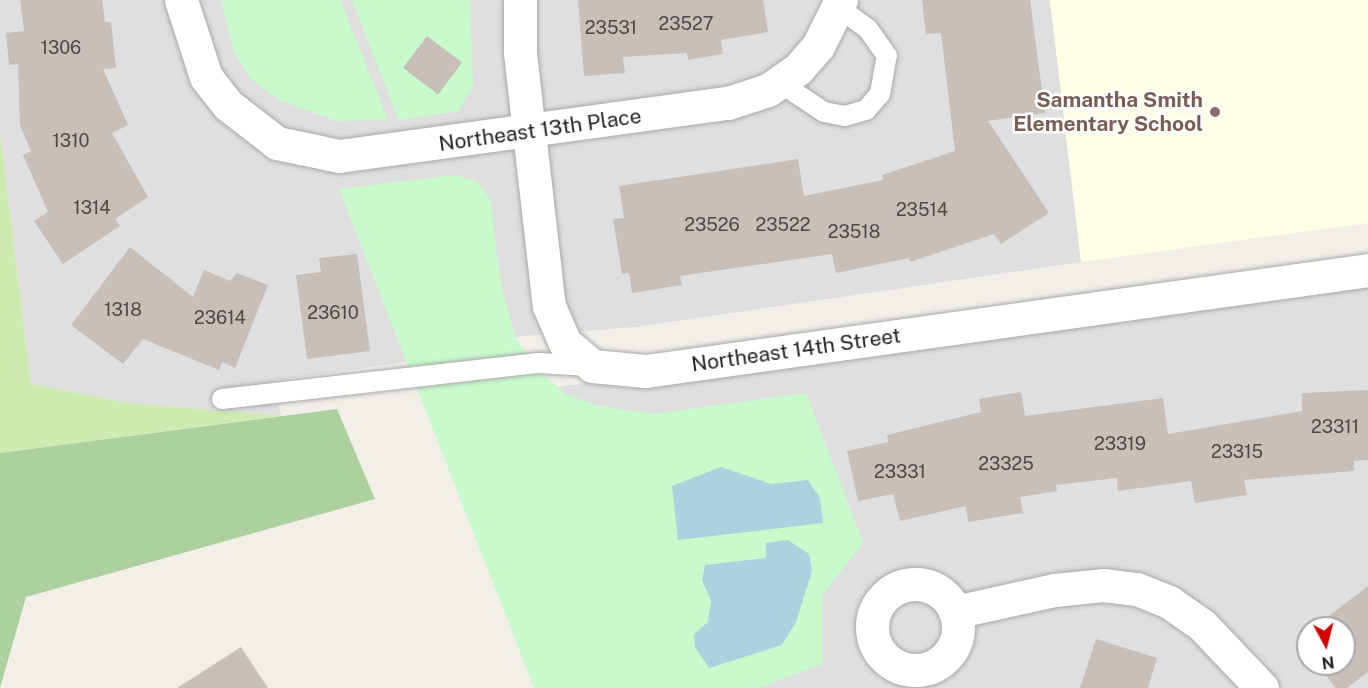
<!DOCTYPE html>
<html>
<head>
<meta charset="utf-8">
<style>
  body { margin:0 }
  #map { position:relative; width:1368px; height:688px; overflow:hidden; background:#f2efe9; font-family:"Public Sans",sans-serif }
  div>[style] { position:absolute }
  .residential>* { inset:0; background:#e0dfdf }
  .education>* { inset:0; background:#ffffe5 }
  .grass>* { inset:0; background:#cdebb0 }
  .forest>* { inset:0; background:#add19e }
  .park>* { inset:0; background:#c8facc }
  .water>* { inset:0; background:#aad3df }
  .building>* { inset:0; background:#c7bfb8; transform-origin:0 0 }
  .roads { filter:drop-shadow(0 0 2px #a9a9a9) drop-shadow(0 0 2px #a9a9a9) }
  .service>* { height:20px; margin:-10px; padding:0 10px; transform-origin:10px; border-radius:10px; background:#fff }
  .minor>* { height:33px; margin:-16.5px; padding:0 16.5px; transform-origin:16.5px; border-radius:16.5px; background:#fff }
  .minor>.ring { margin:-16.5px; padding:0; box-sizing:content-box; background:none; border:33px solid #fff; border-radius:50% }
  .dots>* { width:16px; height:16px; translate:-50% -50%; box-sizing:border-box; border:3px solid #fff; border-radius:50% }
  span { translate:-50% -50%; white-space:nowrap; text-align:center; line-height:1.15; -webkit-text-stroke:5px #fff; paint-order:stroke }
  .number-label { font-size:18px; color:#4b4948 }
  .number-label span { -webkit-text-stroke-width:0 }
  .education-label { font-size:21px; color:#785e54; font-weight:700 }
  .right { translate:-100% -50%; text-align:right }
  .street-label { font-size:21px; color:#222 }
  .north { position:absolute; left:1296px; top:616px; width:60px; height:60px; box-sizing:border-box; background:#fff; border:2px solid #a7a7a7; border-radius:50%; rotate:173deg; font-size:16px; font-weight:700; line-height:24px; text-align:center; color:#222 }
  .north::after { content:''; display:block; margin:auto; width:21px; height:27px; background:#d40000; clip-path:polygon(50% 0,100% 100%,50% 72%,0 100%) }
</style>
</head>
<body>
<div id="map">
  <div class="residential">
    <i style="clip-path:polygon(0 0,1050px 0,1081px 262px,635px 327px,515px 337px,406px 362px,273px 381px,281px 416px,129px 403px,31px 384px,0 132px)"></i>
    <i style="clip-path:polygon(evenodd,1368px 286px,1368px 688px,625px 688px,483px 396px,1368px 286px,1308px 628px,1344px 628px,1344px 664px,1308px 664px,1308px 628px)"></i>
  </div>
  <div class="education">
    <i style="clip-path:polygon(1050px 0,1368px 0,1368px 223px,1081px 262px)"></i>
  </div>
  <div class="grass">
    <i style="clip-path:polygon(0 132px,31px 384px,129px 403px,281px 416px,0 453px)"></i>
  </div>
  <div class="forest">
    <i style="clip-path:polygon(337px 409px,375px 499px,26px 597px,0 688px,0 453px)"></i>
  </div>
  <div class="park">
    <i style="clip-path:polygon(221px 0,340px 0,388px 120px,337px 121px,279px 100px,250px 78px,234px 52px)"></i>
    <i style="clip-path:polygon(352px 0,470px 0,473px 86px,458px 111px,399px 120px)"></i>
    <i style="clip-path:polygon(455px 175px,478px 182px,490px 199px,500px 281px,515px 337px,541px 373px,566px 394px,598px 406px,655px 414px,806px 393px,863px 543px,822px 595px,822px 664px,759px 688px,534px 688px,339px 189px)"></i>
  </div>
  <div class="water">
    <i style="clip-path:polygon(721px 467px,771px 484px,808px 480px,820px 498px,823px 523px,678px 540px,672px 486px)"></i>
    <i style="clip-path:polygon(788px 540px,809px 554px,812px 571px,796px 622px,782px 645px,709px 668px,695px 647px,694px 634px,708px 622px,711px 601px,702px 580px,705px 565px,766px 558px,766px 543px)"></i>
  </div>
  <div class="building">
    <i style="clip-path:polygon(20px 0,102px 0,105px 22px,111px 22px,116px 68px,103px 69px,128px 125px,112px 133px,148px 197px,115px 219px,120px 226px,63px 264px,34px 221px,48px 212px,23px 155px,31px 151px,20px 125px,18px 64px,9px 65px,6px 33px,24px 31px)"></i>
    <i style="clip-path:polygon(578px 0,763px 0,768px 32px,721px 40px,723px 54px,688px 60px,687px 53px,623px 57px,625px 73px,584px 76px)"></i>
    <i style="clip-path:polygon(922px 0,1030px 0,1045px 113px,988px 121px,1049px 213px,1001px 244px,994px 234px,910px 262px,909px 258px,836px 273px,832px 254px,680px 276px,682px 285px,632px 293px,629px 273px,622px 274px,613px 219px,624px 218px,619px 186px,798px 159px,804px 196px,883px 180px,882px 175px,955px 151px,941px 33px,926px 34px)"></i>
    <i style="left:427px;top:36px;width:44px;height:40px;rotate:37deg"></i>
    <i style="clip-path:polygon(130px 247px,193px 297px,204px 270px,230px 281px,237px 273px,268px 285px,235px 368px,222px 362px,219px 370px,143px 339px,123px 364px,71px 325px)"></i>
    <i style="clip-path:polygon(357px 254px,370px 351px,307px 359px,296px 275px,321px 272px,319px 258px)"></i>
    <i style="clip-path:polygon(1368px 390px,1368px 460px,1354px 461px,1354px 471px,1244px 480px,1247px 495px,1195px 503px,1191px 481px,1118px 491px,1117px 478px,1056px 485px,1057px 491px,1020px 497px,1023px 513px,968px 522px,966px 506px,900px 521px,893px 494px,858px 501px,847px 451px,888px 442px,887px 435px,981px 412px,979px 399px,1021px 392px,1025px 416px,1163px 398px,1168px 434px,1302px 411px,1302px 393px)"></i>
    <i style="clip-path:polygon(1368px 586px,1368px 672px,1347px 688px,1336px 688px,1317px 664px,1344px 664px,1344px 628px,1317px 625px)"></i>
    <i style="clip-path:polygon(1096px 639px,1157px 658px,1148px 688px,1080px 688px)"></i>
    <i style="clip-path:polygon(241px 647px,268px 688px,177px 688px)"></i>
  </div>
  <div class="roads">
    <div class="service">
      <i style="left:779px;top:82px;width:54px;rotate:33.7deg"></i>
      <i style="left:824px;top:112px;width:21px;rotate:11deg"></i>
      <i style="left:845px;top:116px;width:22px;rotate:-16deg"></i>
      <i style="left:866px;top:110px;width:21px;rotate:-49deg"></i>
      <i style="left:880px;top:94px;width:39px;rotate:-80deg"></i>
      <i style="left:887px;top:56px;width:33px;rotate:-125deg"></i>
      <i style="left:868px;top:29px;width:37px;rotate:-144deg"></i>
      <i style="left:222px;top:399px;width:319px;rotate:-6.5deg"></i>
      <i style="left:539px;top:363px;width:50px;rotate:3.4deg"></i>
    </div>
    <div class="minor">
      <i style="left:181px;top:0;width:81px;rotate:72deg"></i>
      <i style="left:206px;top:77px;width:36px;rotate:52deg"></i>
      <i style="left:228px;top:105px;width:62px;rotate:37.8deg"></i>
      <i style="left:277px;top:143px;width:63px;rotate:11.8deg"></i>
      <i style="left:339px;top:156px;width:393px;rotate:-7.8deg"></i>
      <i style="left:728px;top:103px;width:42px;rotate:-18deg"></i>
      <i style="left:768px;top:90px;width:37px;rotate:-35deg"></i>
      <i style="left:798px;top:69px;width:30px;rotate:-49deg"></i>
      <i style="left:818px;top:46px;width:51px;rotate:-63.4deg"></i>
      <i style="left:520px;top:0;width:53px;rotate:90deg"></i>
      <i style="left:520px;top:53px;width:255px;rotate:83.5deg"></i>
      <i style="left:549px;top:306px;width:40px;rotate:66.6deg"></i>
      <i style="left:565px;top:343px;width:35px;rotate:40deg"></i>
      <i style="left:592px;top:366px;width:54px;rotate:5.3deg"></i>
      <i style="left:646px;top:371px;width:729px;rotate:-7.96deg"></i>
      <i class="ring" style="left:872px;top:584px;width:53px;height:53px"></i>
      <i style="left:955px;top:612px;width:101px;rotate:-12.5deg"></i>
      <i style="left:1054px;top:590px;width:49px;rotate:-5.8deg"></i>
      <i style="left:1103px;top:585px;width:34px;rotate:7deg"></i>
      <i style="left:1137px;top:589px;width:35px;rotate:22deg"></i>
      <i style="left:1169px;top:602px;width:40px;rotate:34.9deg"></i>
      <i style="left:1202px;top:625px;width:87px;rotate:46.4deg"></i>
    </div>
  </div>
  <div class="dots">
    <i style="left:1215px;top:112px;background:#8d6e63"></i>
  </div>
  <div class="number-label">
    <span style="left:686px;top:24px">23527</span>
    <span style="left:611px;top:28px">23531</span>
    <span style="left:61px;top:48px">1306</span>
    <span style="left:71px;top:141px">1310</span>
    <span style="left:92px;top:208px">1314</span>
    <span style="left:922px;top:210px">23514</span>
    <span style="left:712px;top:225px">23526</span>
    <span style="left:783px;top:225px">23522</span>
    <span style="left:854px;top:232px">23518</span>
    <span style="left:123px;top:310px">1318</span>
    <span style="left:333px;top:313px">23610</span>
    <span style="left:220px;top:318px">23614</span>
    <span style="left:1335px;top:427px">23311</span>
    <span style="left:1120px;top:444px">23319</span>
    <span style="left:1237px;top:452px">23315</span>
    <span style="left:1006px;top:464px">23325</span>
    <span style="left:900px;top:472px">23331</span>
  </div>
  <div class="education-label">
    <span class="right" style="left:1203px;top:112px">Samantha Smith<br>Elementary School</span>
  </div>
  <div class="street-label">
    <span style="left:540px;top:130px;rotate:-8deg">Northeast 13th Place</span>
    <span style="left:796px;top:350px;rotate:-8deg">Northeast 14th Street</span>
  </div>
  <div class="north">N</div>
</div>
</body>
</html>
